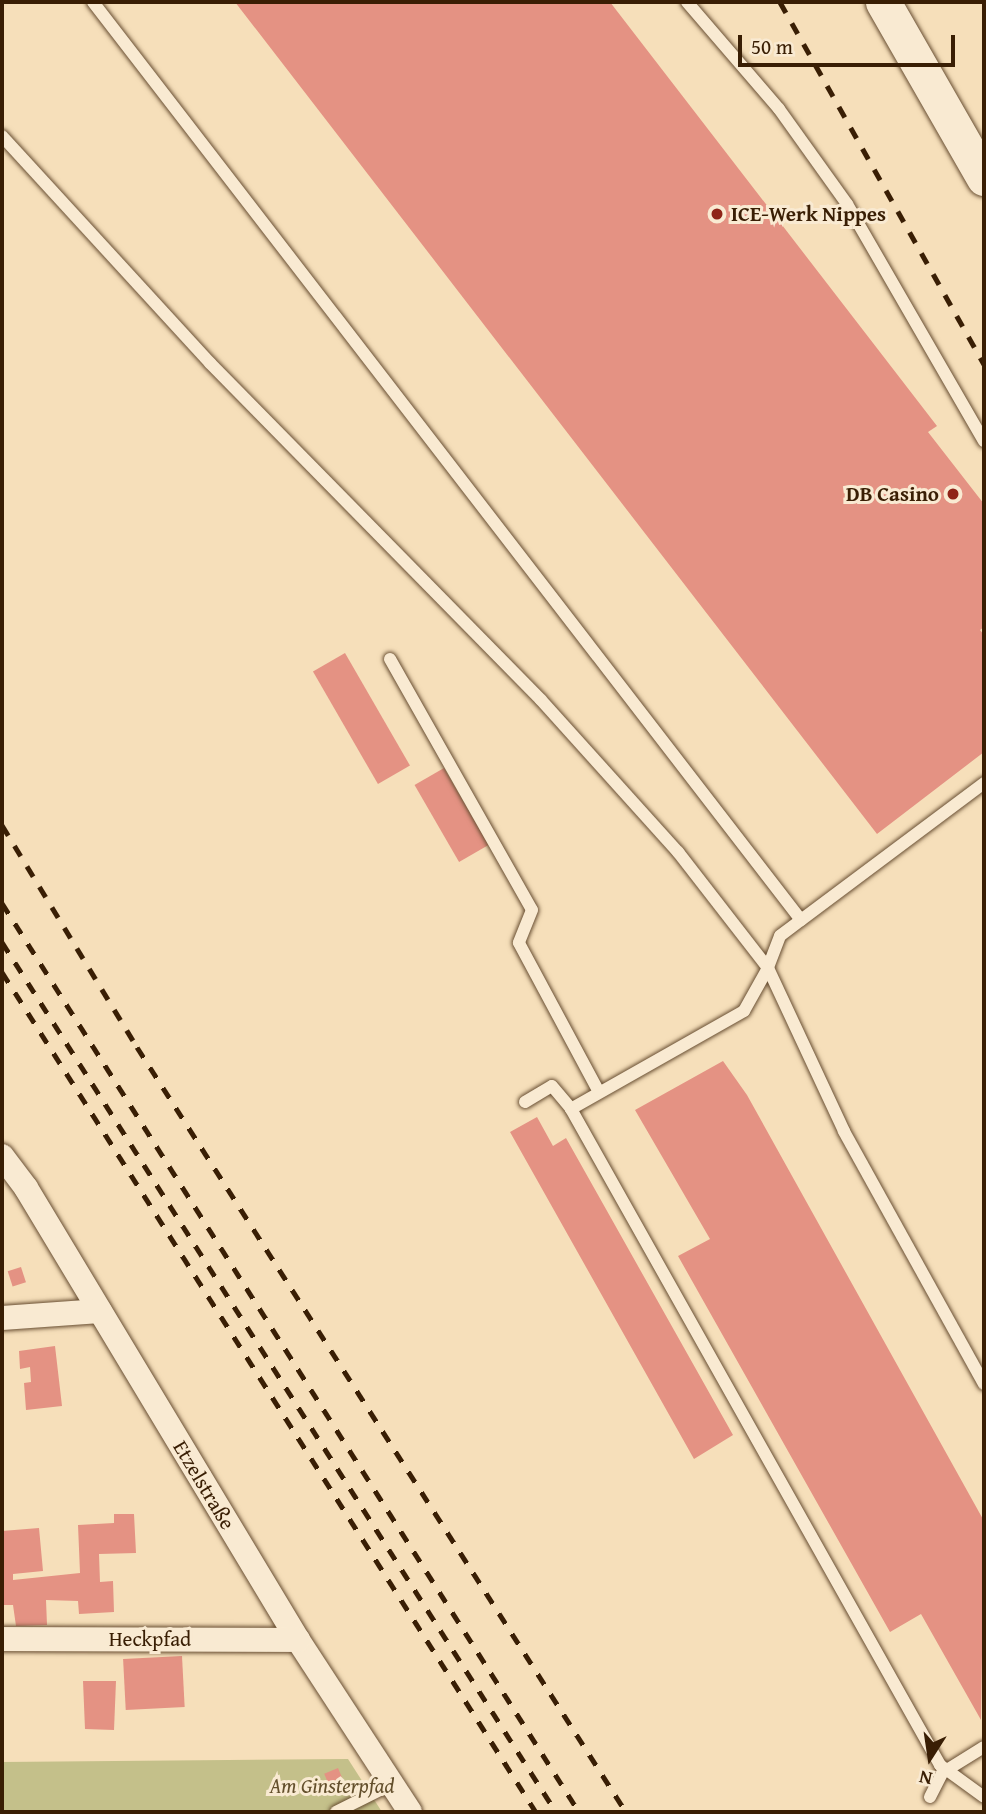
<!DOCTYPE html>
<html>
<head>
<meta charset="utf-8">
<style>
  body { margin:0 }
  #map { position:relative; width:986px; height:1814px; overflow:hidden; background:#f6dfba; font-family:"Gentium Book Plus",serif }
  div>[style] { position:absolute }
  .green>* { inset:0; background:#c4c08a }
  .building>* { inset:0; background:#e49283; transform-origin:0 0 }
  .roads { filter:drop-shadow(0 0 2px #684e32) drop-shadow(0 0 2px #684e32) }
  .lane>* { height:12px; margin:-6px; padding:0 6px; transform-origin:6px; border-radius:6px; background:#f9ead2 }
  .street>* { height:24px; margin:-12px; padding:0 12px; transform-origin:12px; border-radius:12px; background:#f9ead2 }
  .secondary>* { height:35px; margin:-17.5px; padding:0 17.5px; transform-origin:17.5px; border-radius:17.5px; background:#f9ead2 }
  .rail>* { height:5px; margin-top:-2.5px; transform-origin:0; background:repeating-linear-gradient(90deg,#391e04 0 12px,transparent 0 24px) }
  .dots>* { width:19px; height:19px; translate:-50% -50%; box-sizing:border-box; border:4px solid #f9ead2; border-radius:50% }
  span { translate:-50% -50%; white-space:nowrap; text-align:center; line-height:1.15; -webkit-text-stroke:6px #f9ead2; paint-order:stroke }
  .poi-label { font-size:21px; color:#391e04; font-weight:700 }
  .left { translate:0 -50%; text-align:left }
  .right { translate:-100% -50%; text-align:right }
  .street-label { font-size:21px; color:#391e04 }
  .park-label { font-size:21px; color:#634f2c; font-style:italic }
  .frame { position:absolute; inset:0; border:4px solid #391e04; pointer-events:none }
  .north { position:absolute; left:895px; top:1723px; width:70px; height:70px; -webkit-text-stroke:5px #f9ead2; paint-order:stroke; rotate:192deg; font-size:19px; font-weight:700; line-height:28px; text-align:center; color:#391e04 }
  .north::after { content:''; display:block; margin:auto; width:24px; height:32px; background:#391e04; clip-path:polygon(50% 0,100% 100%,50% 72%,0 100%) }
  .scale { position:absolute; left:738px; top:35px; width:217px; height:32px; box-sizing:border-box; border:4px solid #391e04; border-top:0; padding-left:9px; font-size:21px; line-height:24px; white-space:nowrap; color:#391e04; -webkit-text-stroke:5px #f9ead2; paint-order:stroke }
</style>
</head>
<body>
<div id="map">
  <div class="green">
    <i style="clip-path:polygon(348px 1759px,382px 1812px,2px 1812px,2px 1762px)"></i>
  </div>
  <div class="building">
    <i style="clip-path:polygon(235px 2px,610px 2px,937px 426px,928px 432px,984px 504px,984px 627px,980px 630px,984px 635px,984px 752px,877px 834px)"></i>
    <i style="left:345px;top:653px;width:130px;height:37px;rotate:60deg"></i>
    <i style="left:444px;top:768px;width:89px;height:34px;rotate:60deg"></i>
    <i style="clip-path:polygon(723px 1061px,747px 1095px,984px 1521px,981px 1720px,921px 1614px,890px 1632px,678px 1256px,710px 1239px,635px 1110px)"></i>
    <i style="clip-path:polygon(537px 1117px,553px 1146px,566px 1138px,733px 1435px,694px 1459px,510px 1132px)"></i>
    <i style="left:21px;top:1267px;width:16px;height:14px;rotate:72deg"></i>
    <i style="clip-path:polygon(55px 1346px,62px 1406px,26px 1410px,24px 1383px,31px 1382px,30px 1367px,20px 1369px,19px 1351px)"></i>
    <i style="clip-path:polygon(114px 1514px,134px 1514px,136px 1553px,99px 1554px,100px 1582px,113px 1581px,114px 1612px,79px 1614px,78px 1601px,46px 1600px,47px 1625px,16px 1626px,13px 1605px,2px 1605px,2px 1531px,39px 1528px,43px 1571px,13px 1574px,13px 1580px,80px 1573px,78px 1525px,114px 1523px)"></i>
    <i style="left:182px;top:1656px;width:51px;height:59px;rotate:87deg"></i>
    <i style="clip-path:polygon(83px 1681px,116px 1681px,114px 1730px,85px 1729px)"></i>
    <i style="left:338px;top:1768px;width:15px;height:15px;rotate:67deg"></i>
  </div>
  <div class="roads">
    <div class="lane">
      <i style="left:93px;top:2px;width:1159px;rotate:52.36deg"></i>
      <i style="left:801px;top:920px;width:26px;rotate:143deg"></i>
      <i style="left:780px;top:936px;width:34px;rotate:111deg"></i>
      <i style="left:687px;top:2px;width:141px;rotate:49.3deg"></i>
      <i style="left:779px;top:109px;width:117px;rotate:54.4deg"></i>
      <i style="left:847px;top:204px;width:274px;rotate:60deg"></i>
      <i style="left:2px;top:136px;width:308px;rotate:47.5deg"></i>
      <i style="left:210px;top:363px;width:472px;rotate:45.5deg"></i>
      <i style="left:541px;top:700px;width:205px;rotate:48deg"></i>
      <i style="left:678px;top:852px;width:147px;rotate:52.2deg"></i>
      <i style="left:390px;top:659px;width:288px;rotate:60.5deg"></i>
      <i style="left:532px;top:910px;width:35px;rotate:112deg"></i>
      <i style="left:519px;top:943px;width:169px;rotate:61.8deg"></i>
      <i style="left:801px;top:920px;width:229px;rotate:-36.8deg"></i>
      <i style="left:525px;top:1102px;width:31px;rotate:-31deg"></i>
      <i style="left:552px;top:1086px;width:30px;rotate:50deg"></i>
      <i style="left:984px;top:1384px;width:289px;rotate:-119deg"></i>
      <i style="left:844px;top:1131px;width:180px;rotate:-115deg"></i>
      <i style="left:768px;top:968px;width:49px;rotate:119.2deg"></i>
      <i style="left:744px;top:1011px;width:199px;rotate:150.5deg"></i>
      <i style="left:571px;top:1109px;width:753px;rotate:60.64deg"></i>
      <i style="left:940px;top:1765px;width:54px;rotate:36deg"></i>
      <i style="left:930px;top:1797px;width:27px;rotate:-63deg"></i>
      <i style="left:942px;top:1773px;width:49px;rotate:-31.8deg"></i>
      <i style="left:336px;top:1812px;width:63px;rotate:-26.6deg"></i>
    </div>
    <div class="street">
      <i style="left:2px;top:1156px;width:40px;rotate:53deg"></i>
      <i style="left:26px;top:1188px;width:528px;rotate:58.96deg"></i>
      <i style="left:298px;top:1640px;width:205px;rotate:56.9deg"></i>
      <i style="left:2px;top:1318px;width:98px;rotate:-4.1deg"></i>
      <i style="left:2px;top:1639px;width:296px;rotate:0.2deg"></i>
    </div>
    <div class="secondary">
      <i style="left:883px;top:2px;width:203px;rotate:60.2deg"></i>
    </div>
  </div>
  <div class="rail">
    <i style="left:780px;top:2px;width:416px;rotate:60.6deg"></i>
    <i style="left:2px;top:825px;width:260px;rotate:58.7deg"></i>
    <i style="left:137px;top:1047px;width:908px;rotate:57.41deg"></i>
    <i style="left:2px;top:903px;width:1077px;rotate:57.59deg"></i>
    <i style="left:2px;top:942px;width:1031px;rotate:57.51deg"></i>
    <i style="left:2px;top:972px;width:995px;rotate:57.56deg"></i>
  </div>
  <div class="dots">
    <i style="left:717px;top:214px;background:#8f2418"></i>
    <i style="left:953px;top:494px;background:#8f2418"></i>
  </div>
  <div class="poi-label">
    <span class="left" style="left:731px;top:214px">ICE-Werk Nippes</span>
    <span class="right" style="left:939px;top:494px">DB Casino</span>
  </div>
  <div class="street-label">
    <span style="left:204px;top:1485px;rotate:59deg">Etzelstraße</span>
    <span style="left:150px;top:1639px">Heckpfad</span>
  </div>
  <div class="park-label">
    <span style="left:332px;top:1786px">Am Ginsterpfad</span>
  </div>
  <div class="frame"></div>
  <div class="north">N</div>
  <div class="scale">50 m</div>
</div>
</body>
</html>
